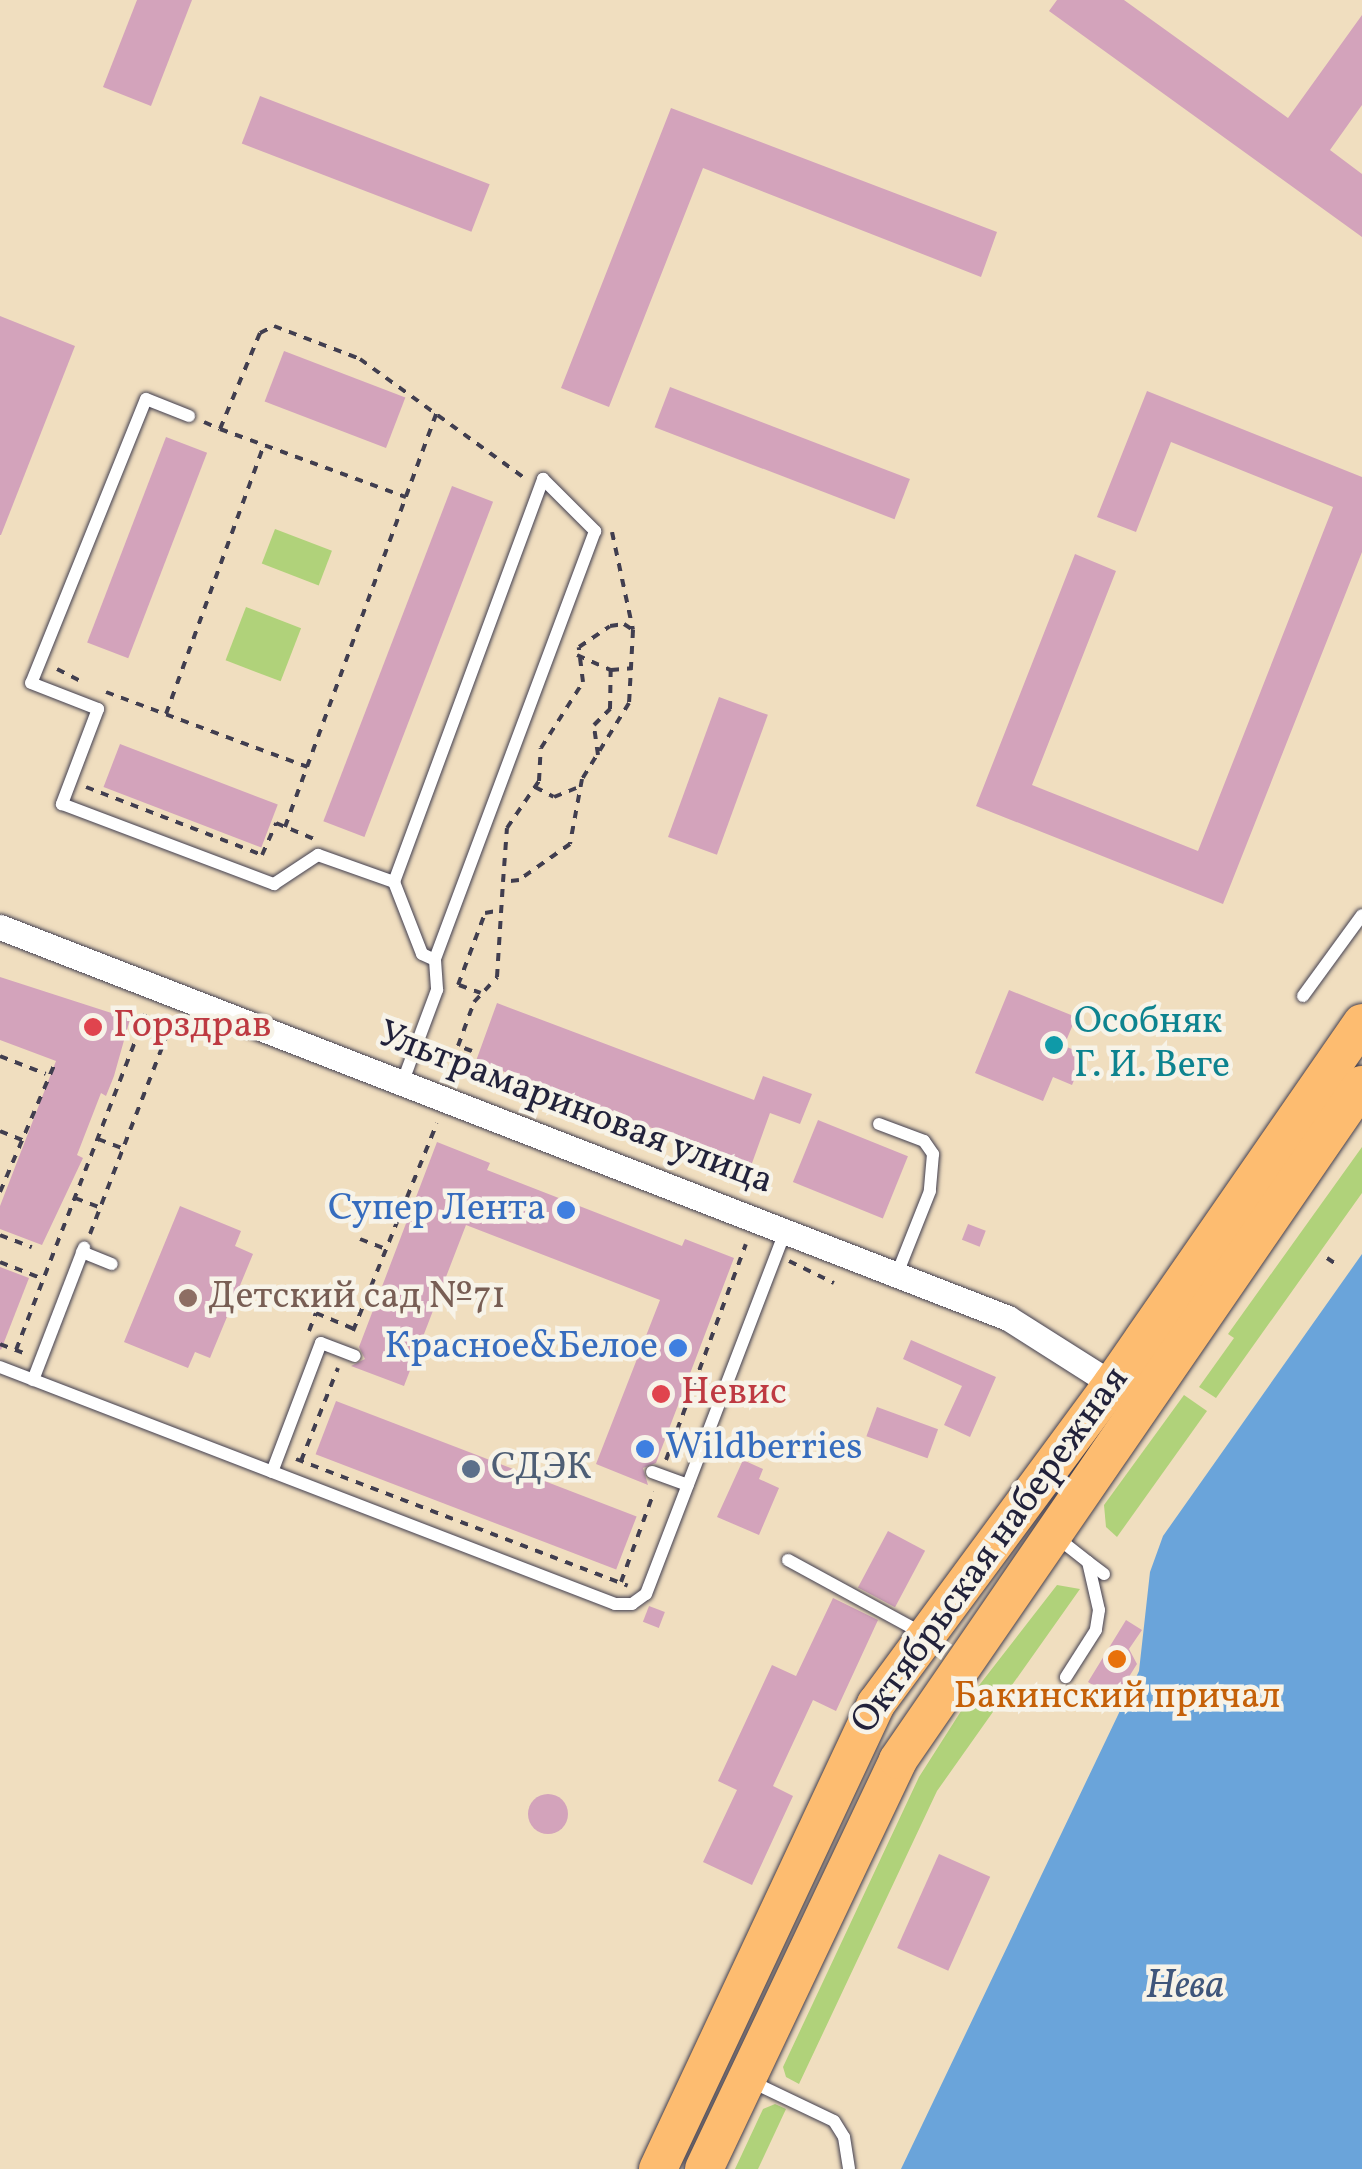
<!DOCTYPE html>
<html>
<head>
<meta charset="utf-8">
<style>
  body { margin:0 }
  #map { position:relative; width:1362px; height:2169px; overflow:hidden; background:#f0debf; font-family:Vollkorn,serif }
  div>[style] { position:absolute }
  .green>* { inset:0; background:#b0d27a; transform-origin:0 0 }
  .water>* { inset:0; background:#6aa4da }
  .building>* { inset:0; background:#d3a3bb; transform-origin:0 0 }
  .round { border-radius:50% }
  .path>* { height:4px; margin-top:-2px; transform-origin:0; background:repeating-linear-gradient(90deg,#413e4f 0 8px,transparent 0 16px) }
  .roads { filter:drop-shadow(0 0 2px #413e4f) drop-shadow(0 0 2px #413e4f) }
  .service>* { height:12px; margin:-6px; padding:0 6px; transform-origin:6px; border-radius:6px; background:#fff }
  .minor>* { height:25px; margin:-12.5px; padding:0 12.5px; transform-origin:12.5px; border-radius:12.5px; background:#fff }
  .primary>* { height:38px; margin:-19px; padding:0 19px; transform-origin:19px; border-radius:19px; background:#fdbc70 }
  .dots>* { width:28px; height:28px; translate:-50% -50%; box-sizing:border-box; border:5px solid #f7f3e8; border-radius:50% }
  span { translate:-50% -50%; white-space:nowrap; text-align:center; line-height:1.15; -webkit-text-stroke:9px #f7f3e8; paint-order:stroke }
  .culture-label { font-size:38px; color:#0d838f }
  .left { translate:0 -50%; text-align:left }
  .health-label { font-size:38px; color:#be3a42 }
  .street-label { font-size:38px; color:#22223b }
  .shop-label { font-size:38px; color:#366cbe }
  .right { translate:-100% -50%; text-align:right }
  .education-label { font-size:38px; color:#785e54 }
  .service-label { font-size:38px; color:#4e5e75 }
  .food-label { font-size:38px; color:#c56008 }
  .water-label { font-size:40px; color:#3f567b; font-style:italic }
</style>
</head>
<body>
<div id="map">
  <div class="green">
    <i style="left:275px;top:529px;width:61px;height:37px;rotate:21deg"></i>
    <i style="left:246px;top:607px;width:59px;height:57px;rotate:21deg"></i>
    <i style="clip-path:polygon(1362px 1147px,1362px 1193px,1216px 1398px,1199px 1387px,1234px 1338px,1228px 1334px)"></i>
    <i style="clip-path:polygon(1184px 1395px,1207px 1411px,1117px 1537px,1106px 1527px,1104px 1505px)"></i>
    <i style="clip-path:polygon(1057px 1585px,1080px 1589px,937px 1791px,799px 2084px,786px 2077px,783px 2067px,919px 1777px,970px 1697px)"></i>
    <i style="clip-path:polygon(775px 2104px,786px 2109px,758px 2169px,735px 2169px,763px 2109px)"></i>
  </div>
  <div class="water">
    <i style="clip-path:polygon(1362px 1254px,1362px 2169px,901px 2169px,1139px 1671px,1150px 1572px,1163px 1536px)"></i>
  </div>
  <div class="building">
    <i style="clip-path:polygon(137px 0,192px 0,151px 106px,103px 87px)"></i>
    <i style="clip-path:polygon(1057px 0,1124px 0,1288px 118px,1362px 15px,1362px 105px,1330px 150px,1362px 174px,1362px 237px,1049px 11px)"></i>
    <i style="left:260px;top:96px;width:246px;height:51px;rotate:21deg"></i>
    <i style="clip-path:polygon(671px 108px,997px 232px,981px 277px,703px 168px,609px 407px,561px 388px)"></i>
    <i style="clip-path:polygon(0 316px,75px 346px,1px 535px,0 535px)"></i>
    <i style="left:284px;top:351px;width:130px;height:54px;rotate:21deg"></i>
    <i style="left:670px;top:387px;width:257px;height:43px;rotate:21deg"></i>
    <i style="clip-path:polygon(1147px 391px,1362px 477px,1362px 552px,1223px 904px,976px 806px,1075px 554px,1116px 571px,1032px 785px,1198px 851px,1333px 507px,1171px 442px,1136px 532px,1097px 517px)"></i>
    <i style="left:166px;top:437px;width:44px;height:220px;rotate:21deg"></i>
    <i style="left:452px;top:486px;width:44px;height:359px;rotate:21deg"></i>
    <i style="left:719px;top:697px;width:52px;height:149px;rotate:20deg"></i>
    <i style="left:120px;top:744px;width:169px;height:46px;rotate:21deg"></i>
    <i style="clip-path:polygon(0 977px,130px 1019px,114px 1076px,106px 1096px,101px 1093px,77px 1155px,83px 1158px,42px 1245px,0 1229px,0 1206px,56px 1061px,0 1040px)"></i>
    <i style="clip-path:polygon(1009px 990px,1076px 1017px,1064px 1046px,1085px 1054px,1072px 1085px,1053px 1077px,1043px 1101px,975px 1073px)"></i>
    <i style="clip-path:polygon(497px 1003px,754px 1100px,763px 1076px,812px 1094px,800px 1124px,770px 1113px,746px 1180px,723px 1171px,728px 1157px,476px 1061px)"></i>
    <i style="left:818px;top:1120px;width:97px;height:67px;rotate:22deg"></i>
    <i style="clip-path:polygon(437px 1142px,490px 1163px,487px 1170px,682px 1246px,685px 1239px,734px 1258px,656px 1463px,643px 1468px,648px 1485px,596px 1464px,660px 1300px,466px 1225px,404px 1386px,351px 1366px,365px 1359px,359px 1347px)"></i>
    <i style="clip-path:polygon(180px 1206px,241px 1231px,235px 1246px,253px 1254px,210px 1358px,195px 1352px,188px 1368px,124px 1342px)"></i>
    <i style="left:968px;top:1224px;width:19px;height:17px;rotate:21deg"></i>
    <i style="clip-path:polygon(0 1267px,29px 1278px,1px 1350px,0 1349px)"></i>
    <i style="clip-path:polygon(911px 1340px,996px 1377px,970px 1437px,944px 1425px,962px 1386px,903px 1359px)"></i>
    <i style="left:336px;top:1401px;width:322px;height:57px;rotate:21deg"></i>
    <i style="left:877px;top:1407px;width:65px;height:31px;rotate:20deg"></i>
    <i style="clip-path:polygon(743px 1460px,763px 1469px,759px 1479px,779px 1488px,759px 1535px,717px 1517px)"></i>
    <i style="left:888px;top:1531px;width:42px;height:64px;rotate:28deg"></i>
    <i style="clip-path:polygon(833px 1598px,878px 1620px,836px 1711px,813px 1700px,773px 1786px,793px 1796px,752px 1885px,703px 1862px,737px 1790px,718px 1781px,772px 1665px,796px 1676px)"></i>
    <i style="left:649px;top:1606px;width:17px;height:17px;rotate:21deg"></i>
    <i style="clip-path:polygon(1126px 1620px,1142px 1630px,1129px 1649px,1137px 1664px,1115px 1699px,1088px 1682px)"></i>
    <i class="round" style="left:528px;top:1794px;width:40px;height:40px"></i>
    <i style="left:939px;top:1854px;width:56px;height:103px;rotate:24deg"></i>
  </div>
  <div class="path">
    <i style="left:204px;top:422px;width:17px;rotate:24deg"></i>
    <i style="left:220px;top:429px;width:104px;rotate:-67.4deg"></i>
    <i style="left:260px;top:333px;width:16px;rotate:-27deg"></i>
    <i style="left:274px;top:326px;width:92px;rotate:21deg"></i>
    <i style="left:360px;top:359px;width:205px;rotate:35.9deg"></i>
    <i style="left:220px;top:429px;width:198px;rotate:20.1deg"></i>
    <i style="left:612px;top:532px;width:100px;rotate:77.9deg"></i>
    <i style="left:577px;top:655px;width:37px;rotate:24deg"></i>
    <i style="left:611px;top:670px;width:21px;rotate:-5deg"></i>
    <i style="left:57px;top:669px;width:29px;rotate:27deg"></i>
    <i style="left:106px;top:692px;width:215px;rotate:20.4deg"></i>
    <i style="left:166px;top:714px;width:286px;rotate:-70deg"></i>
    <i style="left:598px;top:755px;width:30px;rotate:-98deg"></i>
    <i style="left:594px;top:725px;width:23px;rotate:-45deg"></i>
    <i style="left:610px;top:709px;width:39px;rotate:-89deg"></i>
    <i style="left:86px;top:787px;width:189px;rotate:21.1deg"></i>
    <i style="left:262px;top:855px;width:35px;rotate:-66deg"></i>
    <i style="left:276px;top:823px;width:41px;rotate:22.8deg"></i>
    <i style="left:535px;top:787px;width:21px;rotate:28deg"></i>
    <i style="left:554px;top:797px;width:24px;rotate:-22deg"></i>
    <i style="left:285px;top:827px;width:440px;rotate:-69.9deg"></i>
    <i style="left:458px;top:985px;width:77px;rotate:-69.4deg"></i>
    <i style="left:485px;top:913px;width:17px;rotate:-10deg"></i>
    <i style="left:459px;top:985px;width:23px;rotate:20deg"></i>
    <i style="left:472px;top:1051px;width:15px;rotate:-160deg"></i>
    <i style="left:458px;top:1046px;width:47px;rotate:-70deg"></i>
    <i style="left:474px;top:1002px;width:34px;rotate:-47deg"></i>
    <i style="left:497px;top:977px;width:95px;rotate:-86.4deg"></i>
    <i style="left:503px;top:882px;width:54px;rotate:-85.8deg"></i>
    <i style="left:507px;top:828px;width:57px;rotate:-55.8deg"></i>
    <i style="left:539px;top:781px;width:33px;rotate:-87deg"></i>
    <i style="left:541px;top:748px;width:78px;rotate:-57.5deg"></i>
    <i style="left:583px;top:682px;width:35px;rotate:-97deg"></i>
    <i style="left:579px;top:647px;width:37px;rotate:-34deg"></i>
    <i style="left:610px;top:626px;width:14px;rotate:-8deg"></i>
    <i style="left:624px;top:624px;width:11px;rotate:34deg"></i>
    <i style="left:633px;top:630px;width:73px;rotate:93.1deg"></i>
    <i style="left:629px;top:703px;width:89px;rotate:121.7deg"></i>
    <i style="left:582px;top:779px;width:66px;rotate:100.5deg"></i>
    <i style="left:570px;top:844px;width:62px;rotate:144.8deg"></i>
    <i style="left:519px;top:880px;width:16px;rotate:173deg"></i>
    <i style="left:0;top:1056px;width:49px;rotate:21.4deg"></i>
    <i style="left:0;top:1131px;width:27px;rotate:22deg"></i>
    <i style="left:98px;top:1139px;width:25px;rotate:21deg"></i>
    <i style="left:0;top:1192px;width:140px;rotate:-66.9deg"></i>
    <i style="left:75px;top:1198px;width:25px;rotate:21deg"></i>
    <i style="left:374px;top:1200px;width:30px;rotate:20deg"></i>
    <i style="left:90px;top:1234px;width:230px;rotate:-68.9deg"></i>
    <i style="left:0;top:1235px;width:34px;rotate:21deg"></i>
    <i style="left:360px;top:1239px;width:28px;rotate:21deg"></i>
    <i style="left:1327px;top:1258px;width:14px;rotate:34deg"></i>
    <i style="left:789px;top:1261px;width:50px;rotate:26.1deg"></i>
    <i style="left:0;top:1262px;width:46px;rotate:21.6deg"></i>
    <i style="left:309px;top:1331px;width:19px;rotate:-69deg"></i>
    <i style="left:316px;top:1313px;width:41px;rotate:22.8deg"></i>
    <i style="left:353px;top:1331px;width:224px;rotate:-68deg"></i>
    <i style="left:0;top:1344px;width:25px;rotate:21deg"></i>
    <i style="left:16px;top:1350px;width:364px;rotate:-68.9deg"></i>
    <i style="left:296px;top:1459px;width:355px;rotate:20.9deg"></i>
    <i style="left:666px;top:1460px;width:230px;rotate:-69.7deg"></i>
    <i style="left:301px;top:1461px;width:100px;rotate:-68.3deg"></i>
    <i style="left:621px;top:1582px;width:96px;rotate:-69.9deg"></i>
  </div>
  <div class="roads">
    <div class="service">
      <i style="left:189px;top:416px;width:46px;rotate:-158.4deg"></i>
      <i style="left:146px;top:399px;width:306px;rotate:112deg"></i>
      <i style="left:31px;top:683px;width:72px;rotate:21.2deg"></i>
      <i style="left:98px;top:709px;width:102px;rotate:110.8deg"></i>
      <i style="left:62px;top:804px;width:227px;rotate:20.7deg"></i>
      <i style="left:274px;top:884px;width:53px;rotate:-33.4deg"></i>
      <i style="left:318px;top:855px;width:81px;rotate:19.6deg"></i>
      <i style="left:394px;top:882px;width:77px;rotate:68.7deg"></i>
      <i style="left:422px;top:954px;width:14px;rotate:25deg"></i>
      <i style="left:394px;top:882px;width:430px;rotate:-69.7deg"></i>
      <i style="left:543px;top:479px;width:74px;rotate:45deg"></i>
      <i style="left:595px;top:531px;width:458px;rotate:110.5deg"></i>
      <i style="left:435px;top:960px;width:30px;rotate:86deg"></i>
      <i style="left:437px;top:990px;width:97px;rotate:110.5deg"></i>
      <i style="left:1303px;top:996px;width:100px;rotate:-53.9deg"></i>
      <i style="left:879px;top:1124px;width:48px;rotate:20.7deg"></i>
      <i style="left:924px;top:1141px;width:16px;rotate:55deg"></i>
      <i style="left:933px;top:1154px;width:37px;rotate:95deg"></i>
      <i style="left:930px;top:1191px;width:89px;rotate:111.7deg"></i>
      <i style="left:82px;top:1252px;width:32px;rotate:22deg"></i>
      <i style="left:0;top:1367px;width:659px;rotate:21.07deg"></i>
      <i style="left:615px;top:1604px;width:17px"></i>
      <i style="left:632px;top:1604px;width:17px;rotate:-36deg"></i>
      <i style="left:646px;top:1594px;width:389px;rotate:-69deg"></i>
      <i style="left:33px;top:1380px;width:142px;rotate:-68.9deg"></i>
      <i style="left:272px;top:1472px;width:138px;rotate:-69.2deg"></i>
      <i style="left:321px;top:1343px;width:36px;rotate:21deg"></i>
      <i style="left:652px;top:1472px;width:38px;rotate:20deg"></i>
      <i style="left:1055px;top:1536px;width:42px;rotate:38.2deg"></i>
      <i style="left:1088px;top:1562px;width:49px;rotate:77.1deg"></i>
      <i style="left:1099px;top:1610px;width:20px;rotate:99deg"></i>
      <i style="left:1096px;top:1630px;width:56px;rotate:122.6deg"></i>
      <i style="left:788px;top:1560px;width:153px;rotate:28.6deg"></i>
      <i style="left:1088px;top:1562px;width:20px;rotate:37deg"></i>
      <i style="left:748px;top:2080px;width:95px;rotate:25.5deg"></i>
      <i style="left:834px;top:2121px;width:19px;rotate:58deg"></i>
      <i style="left:844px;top:2137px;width:32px;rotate:81deg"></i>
    </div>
    <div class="minor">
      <i style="left:0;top:927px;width:1081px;rotate:21.2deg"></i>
      <i style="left:1008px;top:1318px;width:123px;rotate:32.4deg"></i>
    </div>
    <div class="primary">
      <i style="left:658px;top:2169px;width:514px;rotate:-64.88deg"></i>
      <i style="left:876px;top:1704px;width:398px;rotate:-53.6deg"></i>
      <i style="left:1112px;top:1384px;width:439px;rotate:-55.3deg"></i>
      <i style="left:704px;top:2169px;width:453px;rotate:-64.6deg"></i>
      <i style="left:898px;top:1760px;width:819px;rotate:-55.5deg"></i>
    </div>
  </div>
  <div class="dots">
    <i style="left:93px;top:1027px;background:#e0444e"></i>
    <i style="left:1054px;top:1045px;background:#0f9aa8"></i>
    <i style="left:566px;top:1210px;background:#3f7fe0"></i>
    <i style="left:188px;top:1298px;background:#8d6e63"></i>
    <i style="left:678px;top:1348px;background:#3f7fe0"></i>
    <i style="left:661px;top:1394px;background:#e0444e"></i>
    <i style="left:645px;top:1449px;background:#3f7fe0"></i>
    <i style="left:471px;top:1469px;background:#5c6f8a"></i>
    <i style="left:1117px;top:1659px;background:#e8710a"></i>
  </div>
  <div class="culture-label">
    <span class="left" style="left:1074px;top:1045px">Особняк<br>Г. И. Веге</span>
  </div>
  <div class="health-label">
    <span class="left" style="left:113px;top:1027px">Горздрав</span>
    <span class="left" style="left:681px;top:1394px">Невис</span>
  </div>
  <div class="street-label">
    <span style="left:575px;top:1109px;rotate:21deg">Ультрамариновая улица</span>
    <span style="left:991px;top:1551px;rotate:-54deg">Октябрьская набережная</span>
  </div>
  <div class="shop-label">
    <span class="right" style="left:546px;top:1210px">Супер Лента</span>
    <span class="right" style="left:658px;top:1348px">Красное&amp;Белое</span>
    <span class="left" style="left:665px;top:1449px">Wildberries</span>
  </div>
  <div class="education-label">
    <span class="left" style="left:208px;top:1298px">Детский сад №71</span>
  </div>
  <div class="service-label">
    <span class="left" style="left:491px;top:1469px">СДЭК</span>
  </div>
  <div class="food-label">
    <span style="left:1117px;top:1698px">Бакинский причал</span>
  </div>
  <div class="water-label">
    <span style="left:1185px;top:1987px">Нева</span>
  </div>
</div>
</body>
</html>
